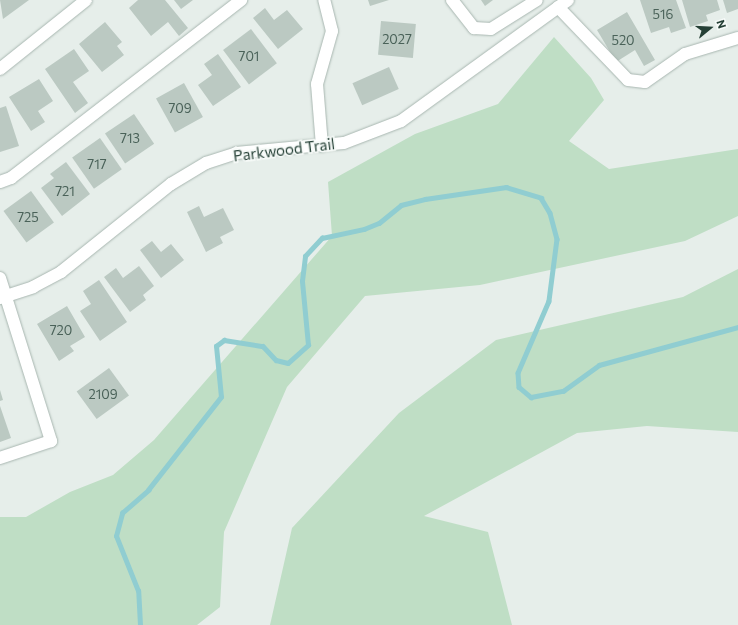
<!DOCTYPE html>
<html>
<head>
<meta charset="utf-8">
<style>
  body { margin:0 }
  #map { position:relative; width:738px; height:625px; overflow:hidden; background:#e6eeea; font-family:Commissioner,sans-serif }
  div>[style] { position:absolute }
  .green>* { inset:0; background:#bfdec5 }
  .stream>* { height:4.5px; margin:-2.25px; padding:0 2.25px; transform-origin:2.25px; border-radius:2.25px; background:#90cdd1 }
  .building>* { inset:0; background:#bbc9c2; transform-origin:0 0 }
  .roads { filter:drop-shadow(0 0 1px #a8b6b0) drop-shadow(0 0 1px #a8b6b0) }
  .minor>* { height:12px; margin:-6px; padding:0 6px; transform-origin:6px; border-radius:6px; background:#fff }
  span { translate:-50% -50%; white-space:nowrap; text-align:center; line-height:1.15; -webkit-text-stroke:3.5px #f6faf8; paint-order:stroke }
  .number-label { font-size:13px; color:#4a6259 }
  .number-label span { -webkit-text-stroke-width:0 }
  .street-label { font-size:15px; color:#254036 }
  .north { position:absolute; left:690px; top:8px; width:40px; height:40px; -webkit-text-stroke:3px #f6faf8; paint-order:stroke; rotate:72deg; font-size:11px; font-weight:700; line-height:16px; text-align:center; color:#254036 }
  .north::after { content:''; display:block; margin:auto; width:14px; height:18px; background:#254036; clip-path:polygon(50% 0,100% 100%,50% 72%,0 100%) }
</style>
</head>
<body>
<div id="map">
  <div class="green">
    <i style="clip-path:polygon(554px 37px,591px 78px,604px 100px,569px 141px,609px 169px,738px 149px,738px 216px,685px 241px,480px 285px,365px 296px,287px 387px,224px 532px,220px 607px,197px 625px,0 625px,0 517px,26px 517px,70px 492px,113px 475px,154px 440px,332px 236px,328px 182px,415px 134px,498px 104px)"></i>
    <i style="clip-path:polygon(738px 269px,738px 432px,647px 426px,577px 433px,424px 516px,488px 532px,512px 625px,270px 625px,292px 528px,399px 413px,496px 340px,683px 297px)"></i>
  </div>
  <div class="stream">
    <i style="left:140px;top:625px;width:34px;rotate:-93deg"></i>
    <i style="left:138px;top:591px;width:59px;rotate:-111.8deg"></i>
    <i style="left:116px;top:536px;width:24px;rotate:-75deg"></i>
    <i style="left:122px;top:513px;width:35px;rotate:-41deg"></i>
    <i style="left:148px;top:490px;width:118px;rotate:-51.9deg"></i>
    <i style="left:221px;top:397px;width:51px;rotate:-95.6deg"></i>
    <i style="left:216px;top:346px;width:10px;rotate:-37deg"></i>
    <i style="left:224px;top:340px;width:39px;rotate:9deg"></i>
    <i style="left:263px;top:346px;width:19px;rotate:47deg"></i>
    <i style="left:276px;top:360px;width:12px;rotate:14deg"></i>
    <i style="left:288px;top:363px;width:27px;rotate:-42deg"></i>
    <i style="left:308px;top:345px;width:64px;rotate:-95.4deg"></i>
    <i style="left:302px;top:281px;width:25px;rotate:-83deg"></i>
    <i style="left:305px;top:256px;width:25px;rotate:-47deg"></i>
    <i style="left:322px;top:238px;width:43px;rotate:-12.1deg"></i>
    <i style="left:364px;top:229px;width:16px;rotate:-22deg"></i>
    <i style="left:379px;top:223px;width:28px;rotate:-39deg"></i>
    <i style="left:401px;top:205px;width:25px;rotate:-14deg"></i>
    <i style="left:425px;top:199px;width:82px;rotate:-8.4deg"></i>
    <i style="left:506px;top:187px;width:37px;rotate:17deg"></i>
    <i style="left:541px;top:198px;width:17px;rotate:59deg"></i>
    <i style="left:550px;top:213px;width:27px;rotate:75deg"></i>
    <i style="left:557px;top:239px;width:63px;rotate:97.4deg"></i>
    <i style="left:549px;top:301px;width:78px;rotate:113.3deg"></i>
    <i style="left:518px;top:373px;width:14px;rotate:86deg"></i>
    <i style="left:519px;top:387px;width:16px;rotate:40deg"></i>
    <i style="left:531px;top:397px;width:33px;rotate:-11deg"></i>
    <i style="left:563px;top:391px;width:44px;rotate:-35.8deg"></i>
    <i style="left:599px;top:365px;width:144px;rotate:-15.3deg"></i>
  </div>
  <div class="building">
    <i style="clip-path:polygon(0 0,29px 0,3px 19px)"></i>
    <i style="clip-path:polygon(138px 0,165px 0,188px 28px,179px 36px,168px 22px,151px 36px,129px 8px)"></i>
    <i style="clip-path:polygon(174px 0,193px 0,181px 9px)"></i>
    <i style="clip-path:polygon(368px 0,389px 0,370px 6px)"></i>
    <i style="clip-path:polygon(481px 0,493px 0,485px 6px)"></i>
    <i style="clip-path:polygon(640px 0,676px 0,686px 28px,671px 33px,669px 27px,651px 33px)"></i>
    <i style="clip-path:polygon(682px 0,717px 0,720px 10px,706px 15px,708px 21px,690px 27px)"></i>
    <i style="clip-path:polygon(723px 0,738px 0,738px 9px,727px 13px)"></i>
    <i style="clip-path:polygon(265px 8px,274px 20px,287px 10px,303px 29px,278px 49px,253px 18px)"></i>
    <i style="clip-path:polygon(627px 12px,655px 60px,644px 66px,635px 50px,616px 62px,597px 30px)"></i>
    <i style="left:381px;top:21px;width:35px;height:34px;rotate:5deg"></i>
    <i style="clip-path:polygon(105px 22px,122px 42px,117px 46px,124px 55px,102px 72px,79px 44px)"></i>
    <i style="left:251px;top:29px;width:43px;height:35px;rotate:53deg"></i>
    <i style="clip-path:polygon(74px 49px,89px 71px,73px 82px,88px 103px,75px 113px,45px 69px)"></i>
    <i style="clip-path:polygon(218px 54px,241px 87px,213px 106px,198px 85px,212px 75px,204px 64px)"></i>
    <i style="left:389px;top:67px;width:24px;height:40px;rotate:66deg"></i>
    <i style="clip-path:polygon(39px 79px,53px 101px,38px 111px,45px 122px,31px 131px,9px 97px)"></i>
    <i style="left:184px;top:83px;width:39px;height:32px;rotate:61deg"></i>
    <i style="clip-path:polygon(6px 106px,19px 146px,0 152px,0 108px)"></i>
    <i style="left:134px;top:114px;width:36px;height:35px;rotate:56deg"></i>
    <i style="left:100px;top:138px;width:38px;height:34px;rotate:55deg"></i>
    <i style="clip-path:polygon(66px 162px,90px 194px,62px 216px,41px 188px,54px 178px,50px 174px)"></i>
    <i style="left:31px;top:191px;width:39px;height:34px;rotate:54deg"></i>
    <i style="clip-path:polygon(199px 206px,204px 217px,223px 208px,234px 230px,220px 237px,223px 243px,206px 252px,187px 212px)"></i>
    <i style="clip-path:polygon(152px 241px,161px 252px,171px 244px,184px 260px,161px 278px,140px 250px)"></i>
    <i style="clip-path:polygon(139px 266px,154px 286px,143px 295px,146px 300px,130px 312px,104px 277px,116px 268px,123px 278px)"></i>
    <i style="clip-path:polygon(99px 280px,127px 322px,100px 341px,80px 311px,91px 304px,83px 291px)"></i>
    <i style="clip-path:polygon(67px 306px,85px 337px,70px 346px,74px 351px,59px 361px,37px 324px)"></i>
    <i style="left:109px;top:368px;width:34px;height:40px;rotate:54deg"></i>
    <i style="clip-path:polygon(0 390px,3px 400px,0 401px)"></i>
    <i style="clip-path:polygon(0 406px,11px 438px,0 442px)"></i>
  </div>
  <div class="roads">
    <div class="minor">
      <i style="left:452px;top:0;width:36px;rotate:52deg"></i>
      <i style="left:474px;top:28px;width:17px;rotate:3deg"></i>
      <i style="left:491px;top:29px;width:54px;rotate:-32.2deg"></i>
      <i style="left:558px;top:7px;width:101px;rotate:46.2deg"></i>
      <i style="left:628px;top:80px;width:17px;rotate:7deg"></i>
      <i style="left:645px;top:82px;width:49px;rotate:-35deg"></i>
      <i style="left:685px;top:54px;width:55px;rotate:-16.8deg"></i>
      <i style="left:0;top:69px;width:110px;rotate:-38.7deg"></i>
      <i style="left:322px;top:146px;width:62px;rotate:-94.6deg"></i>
      <i style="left:317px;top:84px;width:55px;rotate:-74.2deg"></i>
      <i style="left:332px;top:31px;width:32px;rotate:-104deg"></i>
      <i style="left:0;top:182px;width:12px;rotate:-20deg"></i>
      <i style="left:11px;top:178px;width:291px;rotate:-37.7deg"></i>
      <i style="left:0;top:278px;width:171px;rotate:72.6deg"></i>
      <i style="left:51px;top:441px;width:54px;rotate:161.6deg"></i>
      <i style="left:0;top:298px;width:35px;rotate:-18deg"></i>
      <i style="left:33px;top:287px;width:32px;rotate:-28deg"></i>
      <i style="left:61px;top:272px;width:141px;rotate:-38.7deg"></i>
      <i style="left:171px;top:184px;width:41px;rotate:-31deg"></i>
      <i style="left:206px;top:163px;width:32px;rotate:-18deg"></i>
      <i style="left:236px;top:153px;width:108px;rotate:-5.3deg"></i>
      <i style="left:344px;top:143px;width:61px;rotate:-21.1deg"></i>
      <i style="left:401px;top:121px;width:206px;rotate:-35.9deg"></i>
    </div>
  </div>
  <div class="number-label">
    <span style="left:663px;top:14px">516</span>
    <span style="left:397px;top:39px">2027</span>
    <span style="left:623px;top:40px">520</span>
    <span style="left:249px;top:56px">701</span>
    <span style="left:180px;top:108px">709</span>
    <span style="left:130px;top:138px">713</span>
    <span style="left:97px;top:164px">717</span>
    <span style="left:65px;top:191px">721</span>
    <span style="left:28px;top:217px">725</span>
    <span style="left:61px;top:330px">720</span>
    <span style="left:103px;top:394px">2109</span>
  </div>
  <div class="street-label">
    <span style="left:284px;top:150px;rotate:-7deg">Parkwood Trail</span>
  </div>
  <div class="north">N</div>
</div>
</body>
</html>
